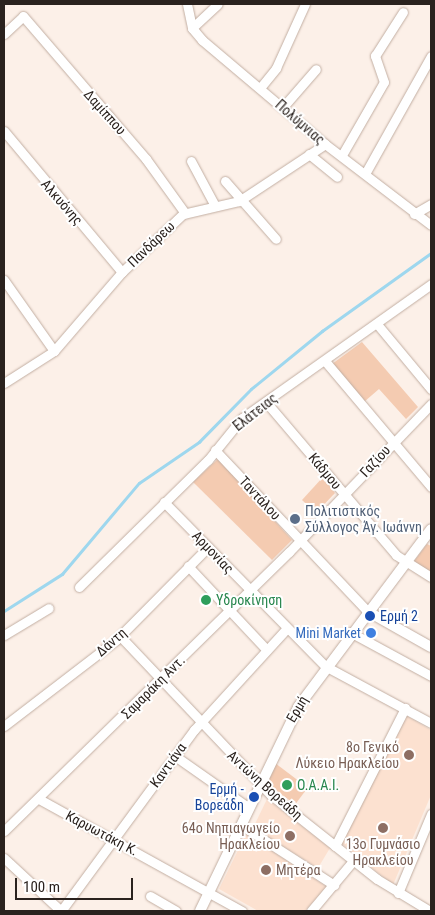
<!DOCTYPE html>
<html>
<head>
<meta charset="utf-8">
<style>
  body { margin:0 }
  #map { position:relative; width:435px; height:915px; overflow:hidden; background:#fcf0e8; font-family:"Roboto Condensed",sans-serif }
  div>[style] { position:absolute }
  .built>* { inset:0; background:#fce1d0 }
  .green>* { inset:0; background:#f4cbb1; transform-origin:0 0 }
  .stream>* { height:2.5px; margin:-1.25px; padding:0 1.25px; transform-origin:1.25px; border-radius:1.25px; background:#9ed7ee }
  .roads { filter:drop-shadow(0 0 1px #c2aea2) drop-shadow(0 0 1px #c2aea2) }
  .minor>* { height:9px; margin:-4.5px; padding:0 4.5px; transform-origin:4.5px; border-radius:4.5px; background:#fff }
  .tertiary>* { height:10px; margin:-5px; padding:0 5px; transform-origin:5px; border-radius:5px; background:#fff }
  .dots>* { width:14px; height:14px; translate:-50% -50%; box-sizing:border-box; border:2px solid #fff; border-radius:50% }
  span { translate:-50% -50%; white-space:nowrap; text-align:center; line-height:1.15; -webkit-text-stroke:4px #fff; paint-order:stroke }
  .street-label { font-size:14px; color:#2a221e }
  .service-label { font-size:14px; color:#4e5e75 }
  .left { translate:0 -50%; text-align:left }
  .leisure-label { font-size:14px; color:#27864d }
  .transit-label { font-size:14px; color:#164399 }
  .right { translate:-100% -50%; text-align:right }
  .shop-label { font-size:14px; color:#366cbe }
  .education-label { font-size:14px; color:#785e54 }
  .frame { position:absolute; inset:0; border:5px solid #2a221e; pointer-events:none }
  .scale { position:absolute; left:15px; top:878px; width:118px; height:22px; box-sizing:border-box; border:2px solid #2a221e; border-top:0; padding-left:6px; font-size:15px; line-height:18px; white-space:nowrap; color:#2a221e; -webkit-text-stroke:4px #fff; paint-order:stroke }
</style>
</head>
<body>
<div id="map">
  <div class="built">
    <i style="clip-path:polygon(407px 716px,431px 730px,431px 795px,393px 885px,341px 843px)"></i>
    <i style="clip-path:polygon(267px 799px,330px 848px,318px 868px,253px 828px)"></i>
    <i style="clip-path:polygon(246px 834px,327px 887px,305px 911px,258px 911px,219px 889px)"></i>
  </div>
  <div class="green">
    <i style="clip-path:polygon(362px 342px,418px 407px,406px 419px,379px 389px,364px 402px,332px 364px)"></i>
    <i style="clip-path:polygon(218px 459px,292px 540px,272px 560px,193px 482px)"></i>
    <i style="clip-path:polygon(323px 477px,335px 493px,316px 513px,302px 500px)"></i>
    <i style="clip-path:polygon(427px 544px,431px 546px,431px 573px,412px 564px)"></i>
    <i style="left:275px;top:763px;width:41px;height:21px;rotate:37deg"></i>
  </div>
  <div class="stream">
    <i style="left:4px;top:611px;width:69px;rotate:-32.5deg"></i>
    <i style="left:62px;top:574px;width:119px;rotate:-49.8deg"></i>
    <i style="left:139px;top:483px;width:73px;rotate:-34.3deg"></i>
    <i style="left:199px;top:442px;width:74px;rotate:-45.5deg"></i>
    <i style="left:251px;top:389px;width:92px;rotate:-39.2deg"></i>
    <i style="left:322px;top:331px;width:134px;rotate:-35.6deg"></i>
  </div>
  <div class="roads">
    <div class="minor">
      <i style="left:187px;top:4px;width:25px;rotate:78deg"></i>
      <i style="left:192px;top:28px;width:16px;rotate:50deg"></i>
      <i style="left:202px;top:40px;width:161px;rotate:40.2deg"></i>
      <i style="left:325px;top:144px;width:133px;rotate:37.4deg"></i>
      <i style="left:192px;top:28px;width:35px;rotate:-43deg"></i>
      <i style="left:4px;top:34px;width:26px;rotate:-43deg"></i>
      <i style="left:23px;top:16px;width:189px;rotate:49.3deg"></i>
      <i style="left:146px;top:159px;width:67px;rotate:54.2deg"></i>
      <i style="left:260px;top:88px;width:26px;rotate:-51deg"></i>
      <i style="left:276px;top:68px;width:70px;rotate:-65.6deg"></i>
      <i style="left:283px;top:107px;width:50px;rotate:-49deg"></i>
      <i style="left:4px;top:131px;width:184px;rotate:50.1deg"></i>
      <i style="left:309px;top:154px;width:36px;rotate:39deg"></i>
      <i style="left:342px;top:155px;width:84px;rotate:-60.1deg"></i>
      <i style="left:384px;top:82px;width:28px;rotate:-109deg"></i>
      <i style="left:375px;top:56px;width:52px;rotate:-57.5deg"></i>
      <i style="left:191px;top:161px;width:51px;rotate:61.9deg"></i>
      <i style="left:366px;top:172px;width:133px;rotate:-60.7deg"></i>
      <i style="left:225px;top:181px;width:77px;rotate:48.7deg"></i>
      <i style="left:414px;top:214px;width:20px;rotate:-30deg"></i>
      <i style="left:4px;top:280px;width:87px;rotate:54.8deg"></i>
      <i style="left:377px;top:324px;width:85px;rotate:50.3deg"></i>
      <i style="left:325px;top:361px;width:165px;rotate:49.9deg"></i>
      <i style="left:4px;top:383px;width:59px;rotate:-32.6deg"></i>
      <i style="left:54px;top:351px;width:104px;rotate:-49.3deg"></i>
      <i style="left:122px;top:272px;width:84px;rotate:-43.6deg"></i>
      <i style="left:183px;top:214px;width:57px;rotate:-13.1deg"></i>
      <i style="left:239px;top:201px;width:103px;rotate:-33.5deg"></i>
      <i style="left:266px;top:402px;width:201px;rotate:49.6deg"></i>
      <i style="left:396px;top:555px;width:41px;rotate:32.2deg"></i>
      <i style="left:215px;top:450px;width:221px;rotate:46.6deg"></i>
      <i style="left:164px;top:502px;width:230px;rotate:45.5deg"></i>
      <i style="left:325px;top:666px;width:120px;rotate:28.3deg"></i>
      <i style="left:188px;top:566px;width:115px;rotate:46.8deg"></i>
      <i style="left:79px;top:587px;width:181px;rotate:-44.6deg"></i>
      <i style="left:208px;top:460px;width:54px;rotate:-51deg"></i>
      <i style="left:242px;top:418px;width:232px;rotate:-35.3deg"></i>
      <i style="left:350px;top:632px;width:92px;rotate:28.5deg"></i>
      <i style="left:4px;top:635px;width:52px;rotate:-31deg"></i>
      <i style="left:120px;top:636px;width:219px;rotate:46.5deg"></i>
      <i style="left:271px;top:795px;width:135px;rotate:38.4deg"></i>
      <i style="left:377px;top:879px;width:62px;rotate:31.1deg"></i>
      <i style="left:4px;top:726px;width:141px;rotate:-37.5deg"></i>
      <i style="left:116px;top:640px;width:131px;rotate:-45.3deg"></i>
      <i style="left:175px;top:756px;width:90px;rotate:35.1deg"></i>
      <i style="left:39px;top:799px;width:232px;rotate:28.9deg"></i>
      <i style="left:241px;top:825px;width:111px;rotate:32.8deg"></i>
      <i style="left:4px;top:831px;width:399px;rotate:-44.4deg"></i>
      <i style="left:289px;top:552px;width:205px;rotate:-46.2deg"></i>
      <i style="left:335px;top:846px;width:155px;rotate:-63.1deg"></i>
      <i style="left:4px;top:858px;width:78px;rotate:42.9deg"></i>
      <i style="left:398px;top:893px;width:86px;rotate:-67.3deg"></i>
      <i style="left:150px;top:896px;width:30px;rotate:30deg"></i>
      <i style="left:61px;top:911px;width:225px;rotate:-53.7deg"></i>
      <i style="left:194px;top:730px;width:138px;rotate:-47.6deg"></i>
      <i style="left:311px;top:911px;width:65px;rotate:-50deg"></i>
    </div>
    <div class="tertiary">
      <i style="left:367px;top:611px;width:73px;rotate:29.4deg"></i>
      <i style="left:200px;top:911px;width:226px;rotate:-64.3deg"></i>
      <i style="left:298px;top:707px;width:222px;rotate:-53.2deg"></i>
    </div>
  </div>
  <div class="dots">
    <i style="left:295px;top:519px;background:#5c6f8a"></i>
    <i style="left:206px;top:600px;background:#2e9e5b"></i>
    <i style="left:370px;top:616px;background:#1a4fb4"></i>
    <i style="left:371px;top:633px;background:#3f7fe0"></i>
    <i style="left:409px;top:755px;background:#8d6e63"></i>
    <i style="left:287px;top:785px;background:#2e9e5b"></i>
    <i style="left:254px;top:797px;background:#1a4fb4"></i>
    <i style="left:383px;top:828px;background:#8d6e63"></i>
    <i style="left:290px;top:836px;background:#8d6e63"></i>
    <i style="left:266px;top:870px;background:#8d6e63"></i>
  </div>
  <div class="street-label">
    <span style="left:105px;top:112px;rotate:48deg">Δαμίππου</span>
    <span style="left:300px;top:122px;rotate:41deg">Πολύμνιας</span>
    <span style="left:62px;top:202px;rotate:49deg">Αλκυόνης</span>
    <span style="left:151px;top:244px;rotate:-44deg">Πανδάρεω</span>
    <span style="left:255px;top:412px;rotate:-38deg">Ελάτειας</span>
    <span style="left:375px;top:461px;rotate:-47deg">Γαζίου</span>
    <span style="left:325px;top:471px;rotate:50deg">Κάδμου</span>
    <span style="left:260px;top:498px;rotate:47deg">Ταντάλου</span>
    <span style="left:213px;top:552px;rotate:46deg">Αρμονίας</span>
    <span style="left:111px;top:642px;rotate:-41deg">Δάντη</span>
    <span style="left:153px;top:687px;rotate:-45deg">Σαμαράκη Αντ.</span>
    <span style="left:297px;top:709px;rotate:-59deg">Ερμή</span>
    <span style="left:168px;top:765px;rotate:-54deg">Καντιάνα</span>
    <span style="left:265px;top:785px;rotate:42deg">Αντώνη Βορεάδη</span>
    <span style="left:102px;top:833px;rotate:28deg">Καρυωτάκη Κ.</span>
  </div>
  <div class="service-label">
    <span class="left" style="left:305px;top:519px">Πολιτιστικός<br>Σύλλογος Άγ. Ιωάννη</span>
  </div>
  <div class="leisure-label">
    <span class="left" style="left:216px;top:600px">Υδροκίνηση</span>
    <span class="left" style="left:297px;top:785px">Ο.Α.Α.Ι.</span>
  </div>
  <div class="transit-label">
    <span class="left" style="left:380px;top:616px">Ερμή 2</span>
    <span class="right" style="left:244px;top:797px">Ερμή -<br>Βορεάδη</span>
  </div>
  <div class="shop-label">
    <span class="right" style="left:361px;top:633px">Mini Market</span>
  </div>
  <div class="education-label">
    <span class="right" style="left:399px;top:755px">8ο Γενικό<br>Λύκειο Ηρακλείου</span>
    <span class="right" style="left:280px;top:836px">64ο Νηπιαγωγείο<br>Ηρακλείου</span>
    <span style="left:383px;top:852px">13o Γυμνάσιο<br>Ηρακλείου</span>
    <span class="left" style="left:276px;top:870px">Μητέρα</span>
  </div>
  <div class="frame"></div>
  <div class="scale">100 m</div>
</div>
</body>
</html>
